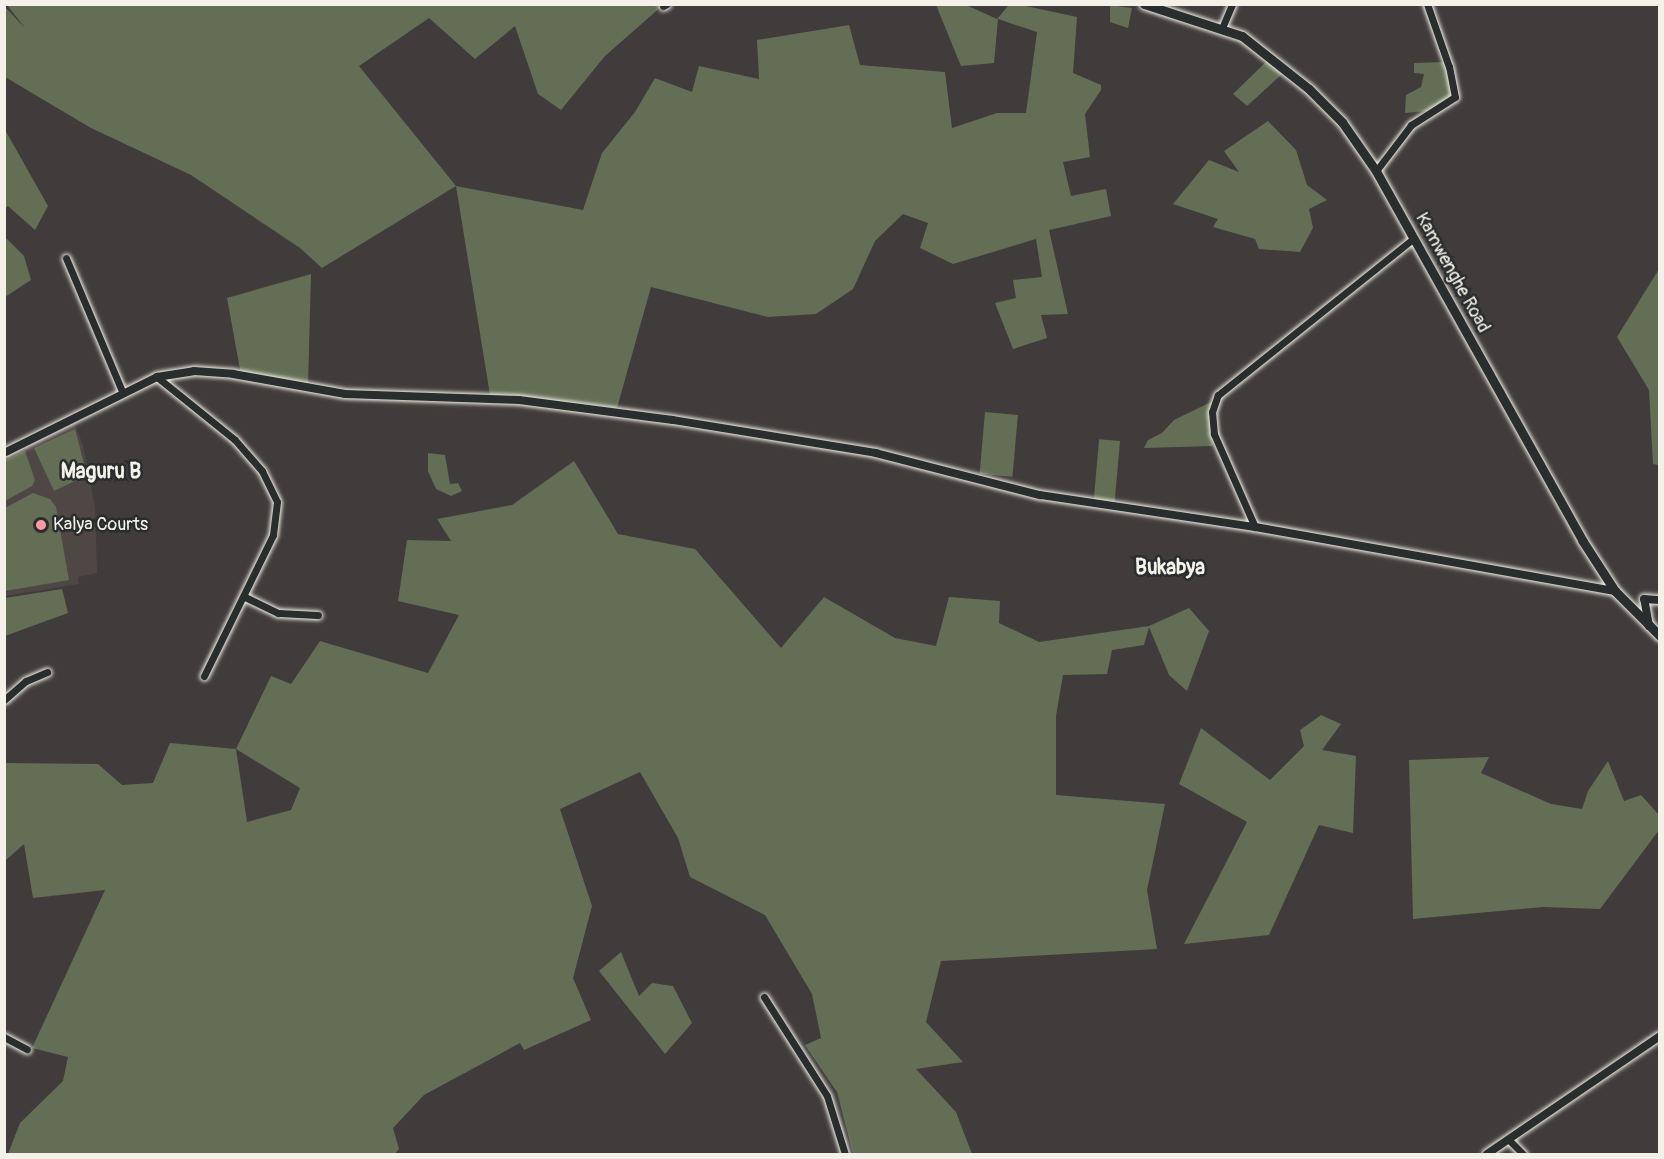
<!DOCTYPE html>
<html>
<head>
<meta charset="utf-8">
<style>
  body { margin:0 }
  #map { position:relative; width:1664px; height:1159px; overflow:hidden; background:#403c3c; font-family:Pangolin,sans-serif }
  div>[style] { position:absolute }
  .built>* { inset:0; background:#4f4746 }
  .green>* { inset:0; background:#636e54; transform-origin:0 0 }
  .roads { filter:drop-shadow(0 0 2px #f4f1e8) drop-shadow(0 0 2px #f4f1e8) }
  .minor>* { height:7px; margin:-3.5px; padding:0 3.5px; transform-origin:3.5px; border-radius:3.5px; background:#2a2d2e }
  .tertiary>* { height:8px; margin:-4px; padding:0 4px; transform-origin:4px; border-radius:4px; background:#2a2d2e }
  .secondary>* { height:9px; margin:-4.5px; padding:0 4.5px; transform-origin:4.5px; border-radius:4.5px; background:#2a2d2e }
  .dots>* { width:16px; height:16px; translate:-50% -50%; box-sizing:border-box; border:3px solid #2a2d2e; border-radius:50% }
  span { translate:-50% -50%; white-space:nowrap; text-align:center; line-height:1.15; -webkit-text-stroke:5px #2a2d2e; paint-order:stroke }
  .street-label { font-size:18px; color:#f4f1e8 }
  .poi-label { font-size:18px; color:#f4f1e8 }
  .left { translate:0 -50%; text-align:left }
  .quarter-label { font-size:21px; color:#f4f1e8; font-weight:700 }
  .frame { position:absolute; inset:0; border:6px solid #f4f1e8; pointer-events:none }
</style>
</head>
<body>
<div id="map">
  <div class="built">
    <i style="clip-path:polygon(74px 423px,83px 445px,95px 507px,97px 573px,78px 577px,79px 584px,5px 596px,5px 456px)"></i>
  </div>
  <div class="green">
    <i style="clip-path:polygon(7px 5px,663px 5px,605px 56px,561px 110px,538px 94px,515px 26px,475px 59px,429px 18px,359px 66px,456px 186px,583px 210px,602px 153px,635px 112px,655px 78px,692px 92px,699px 66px,759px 79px,757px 40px,849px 25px,860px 65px,945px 72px,952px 128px,997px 113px,1026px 113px,1037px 32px,998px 19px,994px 63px,961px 66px,936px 5px,966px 5px,997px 19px,1009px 5px,1021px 5px,1077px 17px,1073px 73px,1101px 85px,1101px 90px,1085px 114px,1090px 157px,1063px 162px,1071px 196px,1106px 189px,1111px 216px,1049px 230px,1068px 314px,1041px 315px,1047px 338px,1013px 349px,995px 303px,1016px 298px,1013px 280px,1042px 277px,1036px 239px,953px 264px,920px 248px,928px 223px,903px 214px,875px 241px,853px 289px,816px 314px,768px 317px,651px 287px,617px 408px,579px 403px,491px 401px,456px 186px,322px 268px,300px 248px,191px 175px,91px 128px,5px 77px,4px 6px,25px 28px)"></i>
    <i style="clip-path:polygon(1110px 5px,1132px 8px,1128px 28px,1110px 22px)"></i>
    <i style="clip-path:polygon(1267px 61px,1282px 74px,1247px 106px,1233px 94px)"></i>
    <i style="clip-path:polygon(1444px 62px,1455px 90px,1438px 110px,1405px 113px,1406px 95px,1421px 87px,1424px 74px,1414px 73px,1414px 63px)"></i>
    <i style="clip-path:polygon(1268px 121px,1296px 150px,1307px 185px,1327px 200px,1309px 209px,1313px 228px,1300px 252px,1259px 249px,1255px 239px,1213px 227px,1218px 219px,1173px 204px,1209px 160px,1239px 172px,1224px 151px)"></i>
    <i style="clip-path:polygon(4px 128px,48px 206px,35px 230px,8px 206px,5px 209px)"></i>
    <i style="clip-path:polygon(4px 236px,24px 256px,31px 280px,5px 297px)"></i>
    <i style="clip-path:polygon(1659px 269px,1660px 465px,1659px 465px,1653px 464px,1649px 390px,1617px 337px)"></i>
    <i style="clip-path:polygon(311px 274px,308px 385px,241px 375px,227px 298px)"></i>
    <i style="clip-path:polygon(1215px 400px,1210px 411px,1213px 446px,1144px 448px,1148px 440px,1162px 433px,1174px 420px)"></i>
    <i style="left:985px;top:412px;width:33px;height:62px;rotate:5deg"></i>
    <i style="clip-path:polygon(75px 429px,87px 475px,54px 491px,34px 448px)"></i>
    <i style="left:1120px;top:441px;width:63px;height:21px;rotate:95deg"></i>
    <i style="clip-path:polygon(25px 451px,35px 480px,32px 486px,5px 501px,5px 460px)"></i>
    <i style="clip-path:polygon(428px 453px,445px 455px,450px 484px,458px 483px,462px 491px,451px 496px,436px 489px,428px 471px)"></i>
    <i style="clip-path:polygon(evenodd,574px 461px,618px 534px,695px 549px,781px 648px,824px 597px,895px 638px,936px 646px,949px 597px,1000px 601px,999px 623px,1039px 642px,1149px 626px,1189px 608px,1209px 631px,1187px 691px,1169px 675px,1149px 627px,1144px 645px,1112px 650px,1107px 674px,1063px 675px,1056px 716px,1056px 795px,1165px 804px,1147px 890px,1157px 949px,941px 961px,926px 1022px,963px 1062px,916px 1069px,956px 1112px,972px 1154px,853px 1154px,837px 1092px,805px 1045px,821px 1038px,812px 994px,765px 915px,690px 877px,678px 838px,640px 772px,560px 809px,592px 906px,573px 978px,591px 1020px,524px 1050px,520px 1043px,424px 1095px,393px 1128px,399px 1149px,395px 1154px,8px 1154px,20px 1123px,63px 1081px,68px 1057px,32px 1048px,105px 890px,33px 898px,24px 844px,5px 861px,5px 763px,98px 764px,122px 785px,153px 783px,170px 743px,236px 749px,271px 676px,291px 684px,320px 641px,428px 673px,459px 615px,398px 601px,407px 540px,451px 541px,437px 519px,512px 505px,574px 461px,236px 749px,300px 788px,291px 810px,247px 822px,236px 749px)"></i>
    <i style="clip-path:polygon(33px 493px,50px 499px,56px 507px,69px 580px,5px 591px,5px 508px)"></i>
    <i style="clip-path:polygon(62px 589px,68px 613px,5px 636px,5px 598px)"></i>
    <i style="clip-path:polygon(1321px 715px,1341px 724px,1322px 750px,1356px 756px,1353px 833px,1319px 825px,1269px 935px,1184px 944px,1247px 822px,1179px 784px,1201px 728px,1270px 780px,1304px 746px,1300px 730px)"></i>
    <i style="clip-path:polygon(1489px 757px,1481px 773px,1551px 804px,1582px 809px,1588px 791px,1608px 761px,1624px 801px,1641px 795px,1659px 815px,1659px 830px,1600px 909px,1543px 907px,1413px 919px,1409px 760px)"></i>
    <i style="clip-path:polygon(621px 952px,639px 996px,652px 983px,673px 986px,692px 1023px,665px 1054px,599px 971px)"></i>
  </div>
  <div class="roads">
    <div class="minor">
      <i style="left:663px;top:6px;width:4px;rotate:-27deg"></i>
      <i style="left:1222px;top:28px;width:26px;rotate:-67deg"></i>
      <i style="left:1376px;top:171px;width:58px;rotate:-52.7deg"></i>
      <i style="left:1411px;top:125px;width:52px;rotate:-32.5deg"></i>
      <i style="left:1455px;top:97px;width:31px;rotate:-101deg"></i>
      <i style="left:1449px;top:67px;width:67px;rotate:-109.2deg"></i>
      <i style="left:66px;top:258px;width:144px;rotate:67.2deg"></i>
      <i style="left:157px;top:377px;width:100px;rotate:38.9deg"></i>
      <i style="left:235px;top:440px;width:41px;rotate:48.9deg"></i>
      <i style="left:262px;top:471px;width:34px;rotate:64deg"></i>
      <i style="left:277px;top:502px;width:33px;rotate:97deg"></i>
      <i style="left:273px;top:535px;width:157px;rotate:116.1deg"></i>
      <i style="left:1255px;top:527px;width:102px;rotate:-113.8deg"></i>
      <i style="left:1214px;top:434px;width:22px;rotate:-95deg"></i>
      <i style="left:1212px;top:412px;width:18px;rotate:-71deg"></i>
      <i style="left:1218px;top:395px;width:251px;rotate:-38.7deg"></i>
      <i style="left:245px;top:597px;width:37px;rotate:26deg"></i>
      <i style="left:278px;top:613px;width:40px;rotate:2.9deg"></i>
      <i style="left:4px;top:700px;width:29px;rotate:-41deg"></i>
      <i style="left:26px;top:681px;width:23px;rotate:-23deg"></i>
      <i style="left:764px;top:997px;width:117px;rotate:57.5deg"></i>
      <i style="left:827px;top:1096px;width:61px;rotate:72.8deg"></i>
      <i style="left:4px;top:1037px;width:26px;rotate:28deg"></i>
      <i style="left:1509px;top:1140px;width:20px;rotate:45deg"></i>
    </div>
    <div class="tertiary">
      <i style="left:4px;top:453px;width:171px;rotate:-26.4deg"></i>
      <i style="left:157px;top:377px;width:37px;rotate:-9deg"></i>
      <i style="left:194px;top:371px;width:39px;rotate:4deg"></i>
      <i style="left:233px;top:374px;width:114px;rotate:10.1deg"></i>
      <i style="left:345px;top:394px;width:174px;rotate:2deg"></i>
      <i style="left:519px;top:400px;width:155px;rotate:7.4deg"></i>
      <i style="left:673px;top:420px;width:206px;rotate:9.2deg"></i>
      <i style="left:876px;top:453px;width:169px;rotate:14.4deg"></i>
      <i style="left:1040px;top:495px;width:217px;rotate:8.5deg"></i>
      <i style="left:1255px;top:527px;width:366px;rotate:10.1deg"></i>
      <i style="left:1649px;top:626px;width:27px;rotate:-100deg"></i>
      <i style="left:1644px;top:599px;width:16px;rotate:4deg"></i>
      <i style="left:1487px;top:1154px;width:209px;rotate:-34.3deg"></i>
    </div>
    <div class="secondary">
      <i style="left:1144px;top:4px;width:103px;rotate:18.1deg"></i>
      <i style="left:1242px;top:36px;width:85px;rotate:38.3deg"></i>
      <i style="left:1309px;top:89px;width:47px;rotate:45deg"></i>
      <i style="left:1342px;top:122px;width:60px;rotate:55.2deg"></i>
      <i style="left:1376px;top:171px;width:423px;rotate:60.8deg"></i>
      <i style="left:1582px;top:540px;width:61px;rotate:57.1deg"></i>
      <i style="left:1615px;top:591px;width:64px;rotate:45deg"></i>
    </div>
  </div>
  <div class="dots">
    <i style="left:41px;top:525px;background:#ff9aa2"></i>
  </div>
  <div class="street-label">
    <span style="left:1452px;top:273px;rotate:61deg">Kamwenghe Road</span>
  </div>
  <div class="poi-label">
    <span class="left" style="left:53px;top:525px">Kalya Courts</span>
  </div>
  <div class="quarter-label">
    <span style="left:101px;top:472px">Maguru B</span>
    <span style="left:1170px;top:568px">Bukabya</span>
  </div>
  <div class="frame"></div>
</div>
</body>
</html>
